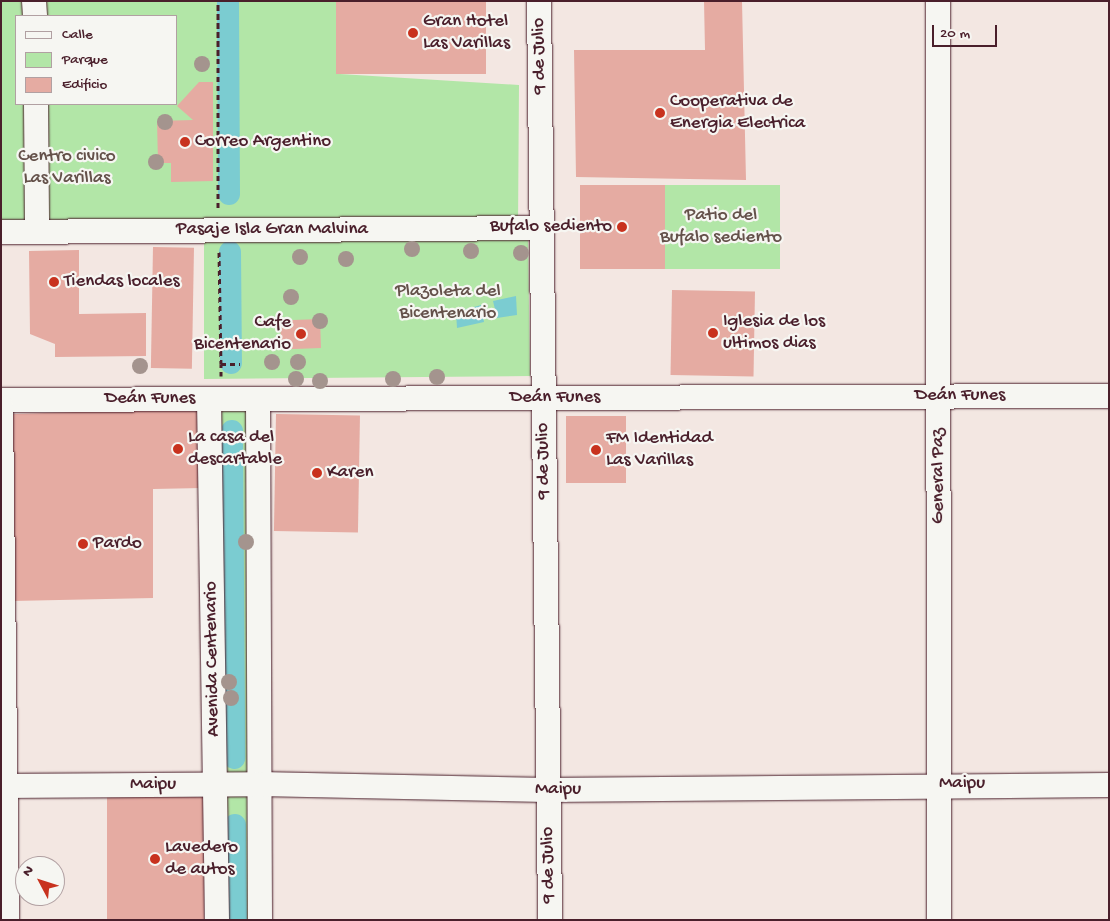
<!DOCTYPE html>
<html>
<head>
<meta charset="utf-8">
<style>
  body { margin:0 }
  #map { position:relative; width:1110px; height:921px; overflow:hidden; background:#f3e7e2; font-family:"Gochi Hand",sans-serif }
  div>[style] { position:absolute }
  .green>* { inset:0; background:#b2e6a7; transform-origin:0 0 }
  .water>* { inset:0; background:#7bccd1 }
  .canal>* { height:22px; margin:-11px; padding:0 11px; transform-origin:11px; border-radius:11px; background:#7bccd1 }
  .building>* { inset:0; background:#e5aba2; transform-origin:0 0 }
  .path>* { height:3px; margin-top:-1.5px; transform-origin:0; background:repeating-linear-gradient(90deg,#4a1f2b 0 5px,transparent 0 9px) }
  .roads { filter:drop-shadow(0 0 1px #4a1f2b) drop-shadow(0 0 1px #4a1f2b) }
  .minor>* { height:24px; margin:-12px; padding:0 12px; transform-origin:12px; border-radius:12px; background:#f6f6f2 }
  .trees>* { width:16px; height:16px; margin:-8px; border-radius:50%; background:#a4948e }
  .dots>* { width:14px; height:14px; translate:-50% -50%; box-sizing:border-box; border:2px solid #f6f6f2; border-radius:50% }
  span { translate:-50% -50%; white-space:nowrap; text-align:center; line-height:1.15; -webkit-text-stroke:4.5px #f6f6f2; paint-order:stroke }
  .poi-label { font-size:19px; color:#4a1f2b }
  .left { translate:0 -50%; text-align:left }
  .right { translate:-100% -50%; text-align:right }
  .street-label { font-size:19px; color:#4a1f2b }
  .park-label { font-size:19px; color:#64514a }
  .frame { position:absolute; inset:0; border:2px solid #4a1f2b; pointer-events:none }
  .legend { position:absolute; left:15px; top:15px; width:162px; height:90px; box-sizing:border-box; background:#f6f6f2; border:1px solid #b1a0a2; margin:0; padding:6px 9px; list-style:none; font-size:15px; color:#4a1f2b }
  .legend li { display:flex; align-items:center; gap:10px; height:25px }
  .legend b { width:25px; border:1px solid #b1a0a2 }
  .north { position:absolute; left:15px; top:856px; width:50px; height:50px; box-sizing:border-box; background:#f6f6f2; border:1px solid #b1a0a2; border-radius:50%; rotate:310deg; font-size:14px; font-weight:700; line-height:20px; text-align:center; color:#4a1f2b }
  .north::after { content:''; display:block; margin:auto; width:18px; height:22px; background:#c8321e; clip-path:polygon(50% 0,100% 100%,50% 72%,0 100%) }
  .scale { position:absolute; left:932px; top:25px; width:65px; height:22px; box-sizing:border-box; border:2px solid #4a1f2b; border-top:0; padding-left:6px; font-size:15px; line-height:18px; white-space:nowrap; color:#4a1f2b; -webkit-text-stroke:4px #f6f6f2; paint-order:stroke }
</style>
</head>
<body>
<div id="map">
  <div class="green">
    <i style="clip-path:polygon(evenodd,1px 1px,336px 1px,340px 74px,519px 85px,518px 228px,528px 238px,530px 376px,204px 379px,204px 242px,1px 232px,1px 1px,16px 16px,176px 16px,176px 104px,16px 104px,16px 16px)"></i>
    <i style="left:665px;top:185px;width:115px;height:84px"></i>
    <i style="left:216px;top:406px;width:36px;height:514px"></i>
  </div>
  <div class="water">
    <i style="clip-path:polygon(516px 296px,517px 315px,497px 318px,493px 301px)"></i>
    <i style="clip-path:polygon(481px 305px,484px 322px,457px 328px,456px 312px)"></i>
  </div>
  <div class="canal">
    <i style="left:228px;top:1px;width:193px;rotate:89.7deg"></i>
    <i style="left:230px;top:252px;width:111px;rotate:89.5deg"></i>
    <i style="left:232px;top:431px;width:327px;rotate:89.6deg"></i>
    <i style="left:235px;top:825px;width:95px;rotate:89.4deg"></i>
  </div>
  <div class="building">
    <i style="left:336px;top:1px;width:150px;height:73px"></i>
    <i style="clip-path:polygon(704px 1px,742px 1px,746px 180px,576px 177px,574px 50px,705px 50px)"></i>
    <i style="clip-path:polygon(199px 82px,213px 82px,213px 181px,171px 182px,171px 163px,158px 163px,157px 121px,193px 120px,177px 106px)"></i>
    <i style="left:580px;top:185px;width:85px;height:84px"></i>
    <i style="left:153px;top:247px;width:41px;height:121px;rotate:1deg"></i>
    <i style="clip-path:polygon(79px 250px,79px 314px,146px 313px,146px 356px,55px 357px,55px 344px,30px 334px,29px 251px)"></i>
    <i style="left:672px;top:290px;width:83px;height:85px;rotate:1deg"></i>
    <i style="left:320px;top:319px;width:29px;height:40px;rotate:88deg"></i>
    <i style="clip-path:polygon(202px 408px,202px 488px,153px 489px,153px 598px,12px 601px,13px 414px)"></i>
    <i style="left:276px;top:414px;width:84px;height:117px;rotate:1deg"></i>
    <i style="left:566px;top:416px;width:60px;height:67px"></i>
    <i style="left:204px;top:797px;width:123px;height:97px;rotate:90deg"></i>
  </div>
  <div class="path">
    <i style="left:218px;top:208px;width:207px;rotate:-90deg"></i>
    <i style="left:219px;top:252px;width:112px;rotate:89deg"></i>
    <i style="left:221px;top:364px;width:19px"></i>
    <i style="left:221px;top:376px;width:12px;rotate:-90deg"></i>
  </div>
  <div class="roads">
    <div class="minor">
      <i style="left:34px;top:1px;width:15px;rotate:86deg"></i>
      <i style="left:539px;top:1px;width:919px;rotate:89.31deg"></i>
      <i style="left:938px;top:1px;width:919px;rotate:89.94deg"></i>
      <i style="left:36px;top:104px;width:127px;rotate:89.5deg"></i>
      <i style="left:1px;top:232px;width:542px;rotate:-0.42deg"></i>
      <i style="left:209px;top:399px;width:521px;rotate:89.12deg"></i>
      <i style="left:258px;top:399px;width:521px;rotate:89.78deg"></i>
      <i style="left:1px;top:400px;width:1108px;rotate:-0.21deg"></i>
      <i style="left:1px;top:407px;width:513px;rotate:89.33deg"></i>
      <i style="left:1px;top:786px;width:258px;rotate:-0.4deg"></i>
      <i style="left:259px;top:784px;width:288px;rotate:1.2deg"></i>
      <i style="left:547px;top:790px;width:562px;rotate:-0.51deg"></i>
    </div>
  </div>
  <div class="trees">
    <i style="left:202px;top:64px"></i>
    <i style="left:165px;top:122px"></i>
    <i style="left:156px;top:162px"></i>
    <i style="left:412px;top:249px"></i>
    <i style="left:471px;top:251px"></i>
    <i style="left:521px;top:253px"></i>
    <i style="left:300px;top:257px"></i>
    <i style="left:346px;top:259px"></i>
    <i style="left:291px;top:297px"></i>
    <i style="left:320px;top:321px"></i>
    <i style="left:272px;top:362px"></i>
    <i style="left:298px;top:362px"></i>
    <i style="left:140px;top:366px"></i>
    <i style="left:437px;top:377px"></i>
    <i style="left:296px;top:379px"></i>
    <i style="left:393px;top:379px"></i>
    <i style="left:320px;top:381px"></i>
    <i style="left:246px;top:542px"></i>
    <i style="left:229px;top:682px"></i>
    <i style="left:231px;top:698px"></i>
  </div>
  <div class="dots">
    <i style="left:413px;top:33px;background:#c8321e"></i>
    <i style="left:660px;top:113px;background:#c8321e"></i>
    <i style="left:185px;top:142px;background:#c8321e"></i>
    <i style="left:622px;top:227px;background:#c8321e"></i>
    <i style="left:54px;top:282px;background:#c8321e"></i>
    <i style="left:713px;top:333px;background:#c8321e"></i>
    <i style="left:301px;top:334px;background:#c8321e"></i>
    <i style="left:178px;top:449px;background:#c8321e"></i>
    <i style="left:596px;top:450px;background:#c8321e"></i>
    <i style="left:317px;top:473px;background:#c8321e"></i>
    <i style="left:83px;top:544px;background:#c8321e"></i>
    <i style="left:155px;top:859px;background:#c8321e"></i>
  </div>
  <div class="poi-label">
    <span class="left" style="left:423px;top:33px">Gran Hotel<br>Las Varillas</span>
    <span class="left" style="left:670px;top:113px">Cooperativa de<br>Energia Electrica</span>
    <span class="left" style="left:195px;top:142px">Correo Argentino</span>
    <span class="right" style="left:612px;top:227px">Bufalo sediento</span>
    <span class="left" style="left:64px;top:282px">Tiendas locales</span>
    <span class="left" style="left:723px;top:333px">Iglesia de los<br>ultimos dias</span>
    <span class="right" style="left:291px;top:334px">Cafe<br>Bicentenario</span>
    <span class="left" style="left:188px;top:449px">La casa del<br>descartable</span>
    <span class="left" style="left:606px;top:450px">FM Identidad<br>Las Varillas</span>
    <span class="left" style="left:327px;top:473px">Karen</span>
    <span class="left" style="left:93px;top:544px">Pardo</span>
    <span class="left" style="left:165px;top:859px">Lavedero<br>de autos</span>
  </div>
  <div class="street-label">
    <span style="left:540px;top:56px;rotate:-91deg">9 de Julio</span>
    <span style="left:272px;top:230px">Pasaje Isla Gran Malvina</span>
    <span style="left:960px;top:396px">Deán Funes</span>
    <span style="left:555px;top:398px">Deán Funes</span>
    <span style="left:150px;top:399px">Deán Funes</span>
    <span style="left:544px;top:461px;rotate:-91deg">9 de Julio</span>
    <span style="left:939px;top:476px;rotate:-90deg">General Paz</span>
    <span style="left:213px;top:659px;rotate:-91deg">Avenida Centenario</span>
    <span style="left:962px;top:784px">Maipu</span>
    <span style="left:153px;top:785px">Maipu</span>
    <span style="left:558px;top:790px">Maipu</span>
    <span style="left:549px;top:865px;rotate:-91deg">9 de Julio</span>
  </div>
  <div class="park-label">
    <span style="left:67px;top:168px">Centro civico<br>Las Varillas</span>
    <span style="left:721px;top:227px">Patio del<br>Bufalo sediento</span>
    <span style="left:448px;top:303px">Plazoleta del<br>Bicentenario</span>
  </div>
  <div class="frame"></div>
  <ul class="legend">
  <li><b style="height:6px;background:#f6f6f2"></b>Calle</li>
  <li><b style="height:14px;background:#b2e6a7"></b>Parque</li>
  <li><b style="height:14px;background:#e5aba2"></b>Edificio</li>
  </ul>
  <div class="north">N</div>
  <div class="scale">20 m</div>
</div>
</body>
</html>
